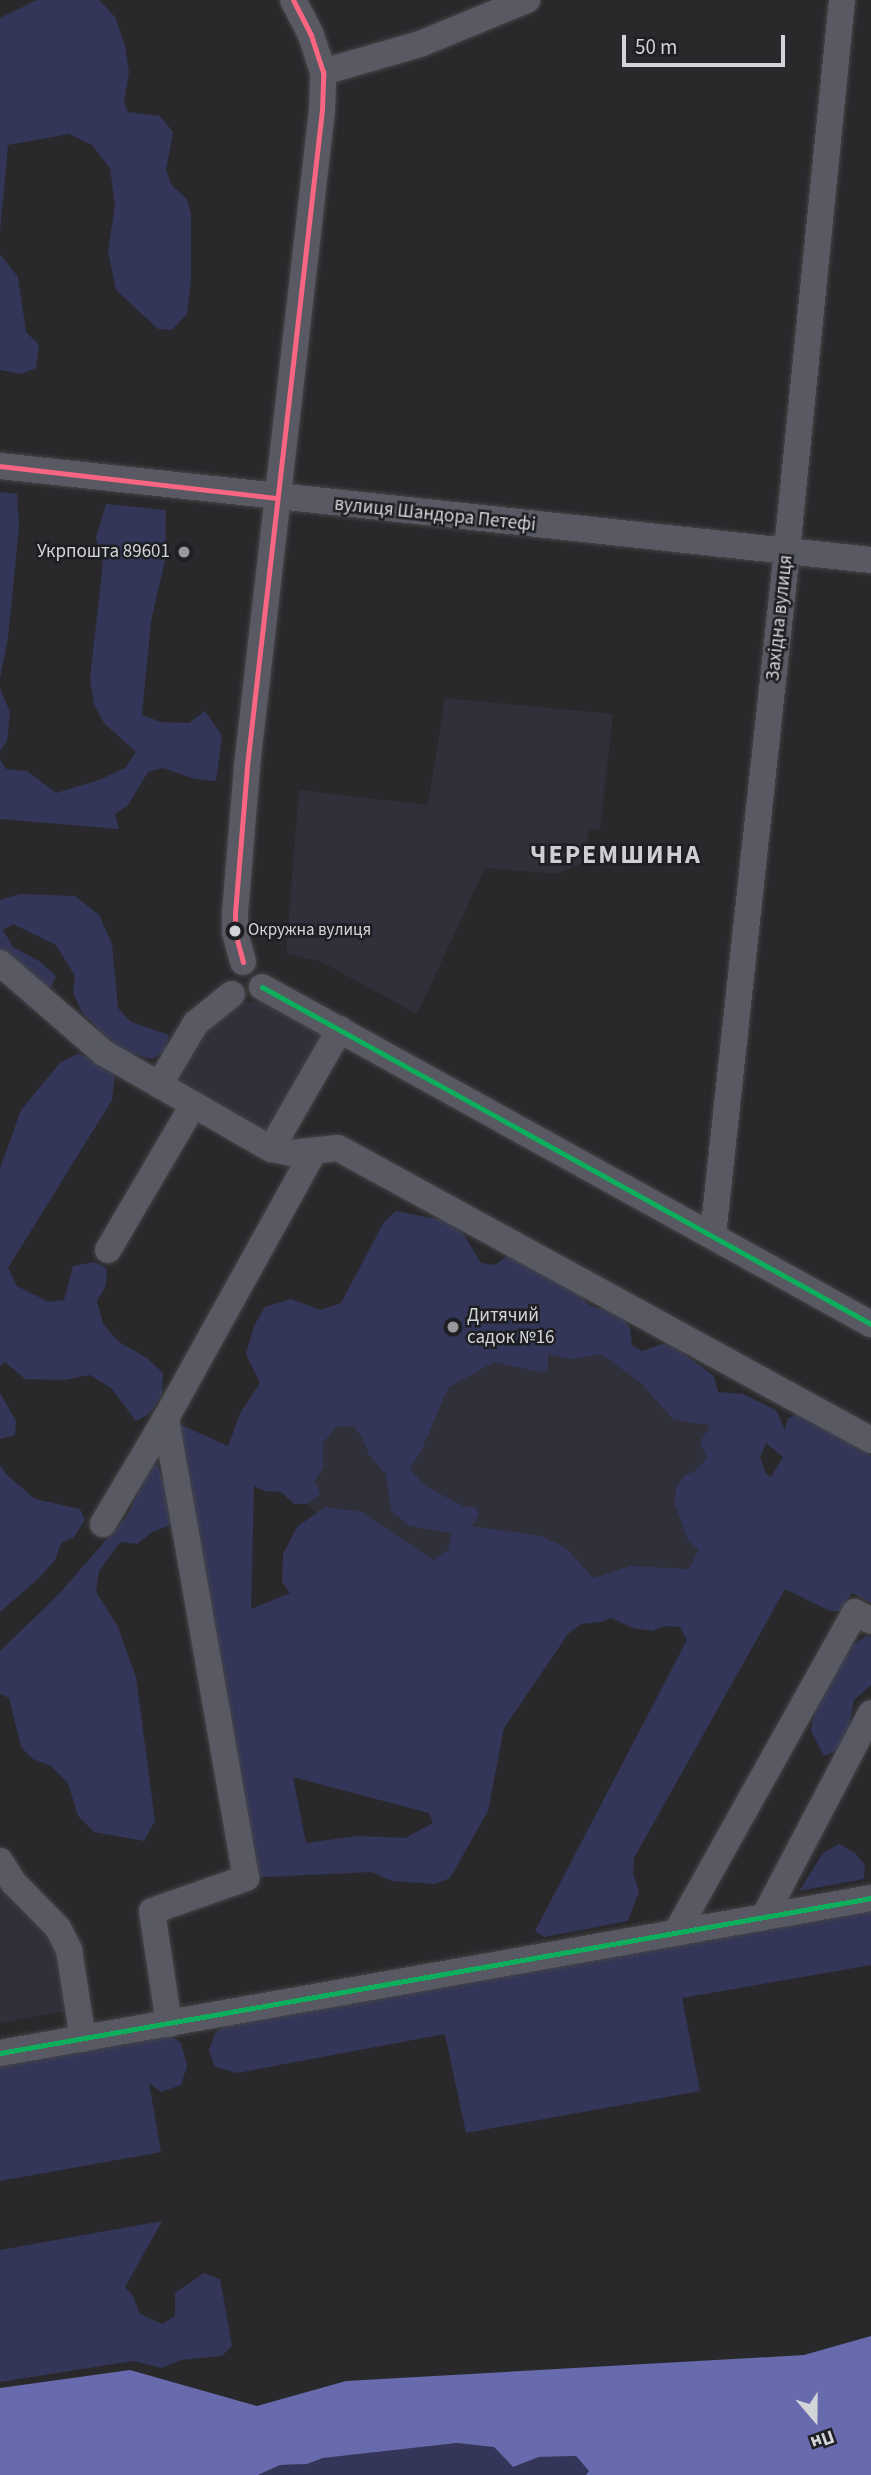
<!DOCTYPE html>
<html>
<head>
<meta charset="utf-8">
<style>
  body { margin:0 }
  #map { position:relative; width:871px; height:2475px; overflow:hidden; background:#29292c; font-family:"Source Sans 3",sans-serif }
  div>[style] { position:absolute }
  .built>* { inset:0; background:#2f3039 }
  .green>* { inset:0; background:#343659 }
  .water>* { inset:0; background:#676aad }
  .roads { filter:drop-shadow(0 0 2px #454547) drop-shadow(0 0 2px #454547) }
  .minor>* { height:26px; margin:-13px; padding:0 13px; transform-origin:13px; border-radius:13px; background:#585962 }
  .bus-1>* { height:5px; margin:-2.5px; padding:0 2.5px; transform-origin:2.5px; border-radius:2.5px; background:#0daf5c }
  .bus-2>* { height:5px; margin:-2.5px; padding:0 2.5px; transform-origin:2.5px; border-radius:2.5px; background:#fa6682 }
  .dots>* { width:19px; height:19px; translate:-50% -50%; box-sizing:border-box; border:4px solid #1e1f23; border-radius:50% }
  span { translate:-50% -50%; white-space:nowrap; text-align:center; line-height:1.15; -webkit-text-stroke:5px #1e1f23; paint-order:stroke }
  .bus-label { font-size:17px; color:#d3d4d7 }
  .left { translate:0 -50%; text-align:left }
  .street-label { font-size:19px; color:#d3d4d7 }
  .poi-label { font-size:19px; color:#d3d4d7 }
  .right { translate:-100% -50%; text-align:right }
  .district-label { font-size:26px; color:#ceced4; font-weight:700; letter-spacing:2px }
  .north { position:absolute; left:780px; top:2384px; width:70px; height:70px; -webkit-text-stroke:5px #1e1f23; paint-order:stroke; rotate:160deg; font-size:19px; font-weight:700; line-height:28px; text-align:center; color:#d3d4d7 }
  .north::after { content:''; display:block; margin:auto; width:24px; height:32px; background:#d3d4d7; clip-path:polygon(50% 0,100% 100%,50% 72%,0 100%) }
  .scale { position:absolute; left:622px; top:35px; width:163px; height:32px; box-sizing:border-box; border:4px solid #d3d4d7; border-top:0; padding-left:9px; font-size:21px; line-height:24px; white-space:nowrap; color:#d3d4d7; -webkit-text-stroke:5px #1e1f23; paint-order:stroke }
</style>
</head>
<body>
<div id="map">
  <div class="built">
    <i style="clip-path:polygon(445px 698px,613px 714px,600px 828px,588px 831px,586px 862px,557px 874px,485px 868px,417px 1014px,322px 962px,286px 953px,299px 790px,428px 805px)"></i>
    <i style="clip-path:polygon(263px 994px,333px 1032px,269px 1143px,166px 1084px,198px 1027px,232px 1001px,257px 1002px)"></i>
    <i style="clip-path:polygon(388px 1224px,763px 1430px,689px 1569px,452px 1633px,255px 1459px)"></i>
    <i style="clip-path:polygon(14px 1883px,58px 1928px,78px 2009px,0 2023px,0 1887px)"></i>
  </div>
  <div class="green">
    <i style="clip-path:polygon(37px 0,99px 0,115px 17px,125px 45px,129px 72px,124px 103px,128px 112px,160px 116px,173px 132px,166px 170px,172px 186px,187px 199px,191px 215px,191px 281px,187px 314px,172px 330px,158px 329px,116px 290px,108px 251px,115px 205px,110px 168px,92px 145px,69px 134px,8px 145px,0 232px,0 18px)"></i>
    <i style="clip-path:polygon(0 254px,18px 277px,26px 332px,39px 345px,36px 368px,21px 374px,0 370px)"></i>
    <i style="clip-path:polygon(0 492px,17px 494px,19px 527px,8px 638px,0 678px)"></i>
    <i style="clip-path:polygon(106px 504px,166px 510px,165px 560px,151px 621px,142px 715px,161px 722px,189px 723px,205px 711px,222px 736px,216px 781px,195px 779px,163px 768px,148px 772px,128px 805px,115px 814px,119px 829px,0 819px,0 759px,6px 769px,27px 771px,56px 793px,99px 780px,125px 768px,136px 752px,104px 723px,94px 704px,90px 678px,103px 563px,96px 538px)"></i>
    <i style="clip-path:polygon(0 688px,10px 712px,7px 741px,0 751px)"></i>
    <i style="clip-path:polygon(20px 894px,75px 896px,99px 915px,112px 944px,118px 1008px,131px 1022px,169px 1035px,167px 1049px,152px 1059px,120px 1050px,82px 1013px,73px 992px,75px 976px,56px 945px,13px 924px,3px 930px,13px 947px,39px 961px,56px 976px,51px 987px,37px 993px,0 970px,0 900px)"></i>
    <i style="clip-path:polygon(77px 1054px,94px 1059px,115px 1076px,112px 1100px,8px 1268px,17px 1286px,49px 1302px,64px 1300px,73px 1266px,95px 1262px,107px 1269px,106px 1285px,97px 1301px,103px 1324px,119px 1342px,147px 1358px,163px 1373px,162px 1396px,149px 1414px,136px 1421px,111px 1388px,90px 1375px,63px 1380px,25px 1379px,5px 1362px,0 1366px,0 1169px,21px 1110px,60px 1063px)"></i>
    <i style="clip-path:polygon(evenodd,396px 1211px,447px 1221px,462px 1232px,481px 1263px,495px 1265px,507px 1256px,555px 1282px,571px 1285px,590px 1306px,620px 1314px,630px 1328px,632px 1345px,642px 1351px,668px 1342px,714px 1376px,718px 1392px,743px 1394px,776px 1410px,785px 1430px,788px 1418px,799px 1414px,871px 1456px,871px 1603px,852px 1593px,840px 1611px,830px 1611px,785px 1589px,634px 1858px,633px 1873px,639px 1891px,628px 1921px,544px 1937px,535px 1931px,687px 1640px,680px 1627px,664px 1626px,652px 1631px,633px 1628px,611px 1618px,601px 1622px,581px 1624px,568px 1634px,504px 1728px,488px 1811px,450px 1878px,435px 1884px,392px 1881px,372px 1872px,246px 1878px,166px 1418px,228px 1446px,241px 1412px,260px 1383px,246px 1354px,254px 1326px,265px 1307px,291px 1299px,320px 1310px,341px 1303px,384px 1222px,396px 1211px,548px 1354px,571px 1359px,601px 1354px,640px 1382px,674px 1420px,710px 1425px,700px 1443px,707px 1458px,695px 1471px,685px 1475px,676px 1487px,675px 1504px,688px 1541px,699px 1549px,689px 1569px,631px 1566px,593px 1578px,565px 1547px,540px 1536px,471px 1526px,479px 1515px,476px 1507px,465px 1507px,425px 1486px,410px 1469px,421px 1451px,448px 1388px,494px 1362px,539px 1372px,548px 1369px,548px 1354px,396px 1211px,353px 1426px,362px 1437px,369px 1455px,386px 1474px,391px 1511px,410px 1526px,452px 1533px,448px 1550px,433px 1560px,362px 1512px,325px 1507px,297px 1527px,283px 1554px,282px 1582px,290px 1593px,251px 1609px,254px 1486px,265px 1491px,281px 1492px,294px 1504px,306px 1504px,320px 1495px,315px 1481px,323px 1468px,323px 1443px,336px 1427px,353px 1426px,396px 1211px,766px 1443px,783px 1457px,771px 1477px,766px 1474px,760px 1457px,766px 1443px,396px 1211px,293px 1777px,429px 1813px,433px 1823px,405px 1838px,357px 1836px,306px 1843px,293px 1777px)"></i>
    <i style="clip-path:polygon(0 1393px,16px 1421px,15px 1435px,0 1439px)"></i>
    <i style="clip-path:polygon(157px 1463px,171px 1505px,171px 1525px,152px 1532px,137px 1544px,120px 1542px,99px 1571px,96px 1592px,117px 1625px,136px 1677px,155px 1821px,144px 1841px,94px 1832px,78px 1816px,68px 1783px,51px 1766px,33px 1759px,21px 1747px,9px 1698px,0 1694px,0 1651px,59px 1594px,127px 1516px,148px 1471px)"></i>
    <i style="clip-path:polygon(0 1465px,7px 1475px,35px 1499px,80px 1509px,85px 1520px,74px 1537px,61px 1543px,55px 1560px,39px 1578px,0 1612px)"></i>
    <i style="clip-path:polygon(867px 1635px,871px 1637px,871px 1685px,854px 1700px,847px 1738px,837px 1750px,824px 1756px,811px 1731px,817px 1698px,853px 1645px)"></i>
    <i style="clip-path:polygon(839px 1844px,855px 1853px,865px 1865px,864px 1879px,799px 1891px,823px 1853px)"></i>
    <i style="clip-path:polygon(871px 1898px,871px 1965px,682px 1998px,700px 2091px,466px 2133px,445px 2034px,237px 2073px,215px 2067px,209px 2050px,215px 2033px,242px 2011px)"></i>
    <i style="clip-path:polygon(158px 2026px,181px 2043px,187px 2066px,181px 2085px,161px 2092px,149px 2083px,161px 2152px,0 2181px,0 2053px)"></i>
    <i style="clip-path:polygon(162px 2221px,125px 2287px,133px 2296px,140px 2314px,162px 2324px,175px 2316px,175px 2293px,204px 2273px,220px 2279px,232px 2346px,222px 2356px,181px 2360px,161px 2368px,133px 2361px,0 2382px,0 2250px)"></i>
    <i style="clip-path:polygon(457px 2443px,494px 2447px,513px 2467px,539px 2457px,576px 2456px,590px 2472px,586px 2475px,258px 2475px,280px 2465px,306px 2464px,323px 2458px)"></i>
  </div>
  <div class="water">
    <i style="clip-path:polygon(871px 2336px,871px 2475px,586px 2475px,589px 2471px,576px 2456px,539px 2457px,513px 2467px,494px 2447px,457px 2443px,323px 2458px,307px 2464px,280px 2465px,258px 2475px,0 2475px,0 2388px,130px 2370px,257px 2406px,346px 2381px,804px 2355px)"></i>
  </div>
  <div class="roads">
    <div class="minor">
      <i style="left:323px;top:72px;width:101px;rotate:-16.1deg"></i>
      <i style="left:420px;top:44px;width:116px;rotate:-22.4deg"></i>
      <i style="left:0;top:466px;width:876px;rotate:6.16deg"></i>
      <i style="left:243px;top:962px;width:30px;rotate:-105deg"></i>
      <i style="left:235px;top:933px;width:20px;rotate:-90deg"></i>
      <i style="left:235px;top:913px;width:147px;rotate:-85.3deg"></i>
      <i style="left:247px;top:766px;width:660px;rotate:-83.48deg"></i>
      <i style="left:322px;top:110px;width:38px;rotate:-88deg"></i>
      <i style="left:323px;top:72px;width:39px;rotate:-108deg"></i>
      <i style="left:311px;top:35px;width:39px;rotate:-117deg"></i>
      <i style="left:0;top:963px;width:138px;rotate:40.9deg"></i>
      <i style="left:104px;top:1053px;width:193px;rotate:29.9deg"></i>
      <i style="left:262px;top:987px;width:696px;rotate:28.96deg"></i>
      <i style="left:340px;top:1029px;width:138px;rotate:119.9deg"></i>
      <i style="left:271px;top:1149px;width:20px;rotate:11deg"></i>
      <i style="left:291px;top:1153px;width:47px;rotate:-6.1deg"></i>
      <i style="left:338px;top:1148px;width:608px;rotate:28.72deg"></i>
      <i style="left:159px;top:1085px;width:72px;rotate:-59.2deg"></i>
      <i style="left:196px;top:1023px;width:46px;rotate:-38.9deg"></i>
      <i style="left:713px;top:1235px;width:689px;rotate:-83.83deg"></i>
      <i style="left:787px;top:550px;width:553px;rotate:-84.29deg"></i>
      <i style="left:108px;top:1250px;width:168px;rotate:-59.6deg"></i>
      <i style="left:103px;top:1524px;width:123px;rotate:-59.3deg"></i>
      <i style="left:0;top:1861px;width:26px;rotate:58deg"></i>
      <i style="left:14px;top:1883px;width:63px;rotate:45.6deg"></i>
      <i style="left:58px;top:1928px;width:25px;rotate:63deg"></i>
      <i style="left:69px;top:1950px;width:90px;rotate:81.1deg"></i>
      <i style="left:764px;top:1917px;width:230px;rotate:-62.3deg"></i>
      <i style="left:677px;top:1931px;width:365px;rotate:-60.8deg"></i>
      <i style="left:855px;top:1612px;width:18px;rotate:29deg"></i>
      <i style="left:169px;top:2024px;width:114px;rotate:-98.6deg"></i>
      <i style="left:152px;top:1911px;width:100px;rotate:-19.3deg"></i>
      <i style="left:246px;top:1878px;width:467px;rotate:-99.9deg"></i>
      <i style="left:166px;top:1418px;width:305px;rotate:-61deg"></i>
      <i style="left:0;top:2053px;width:885px;rotate:-10.09deg"></i>
    </div>
  </div>
  <div class="bus-1">
    <i style="left:262px;top:987px;width:696px;rotate:28.96deg"></i>
    <i style="left:0;top:2053px;width:885px;rotate:-10.09deg"></i>
  </div>
  <div class="bus-2">
    <i style="left:0;top:466px;width:277px;rotate:6.6deg"></i>
    <i style="left:243px;top:962px;width:30px;rotate:-105deg"></i>
    <i style="left:235px;top:933px;width:20px;rotate:-90deg"></i>
    <i style="left:235px;top:913px;width:147px;rotate:-85.3deg"></i>
    <i style="left:247px;top:766px;width:660px;rotate:-83.48deg"></i>
    <i style="left:322px;top:110px;width:38px;rotate:-88deg"></i>
    <i style="left:323px;top:72px;width:39px;rotate:-108deg"></i>
    <i style="left:311px;top:35px;width:39px;rotate:-117deg"></i>
  </div>
  <div class="dots">
    <i style="left:184px;top:552px;background:#98989b"></i>
    <i style="left:235px;top:931px;background:#d3d4d7"></i>
    <i style="left:453px;top:1327px;background:#98989b"></i>
  </div>
  <div class="bus-label">
    <span class="left" style="left:248px;top:931px">Окружна вулиця</span>
  </div>
  <div class="street-label">
    <span style="left:435px;top:515px;rotate:6deg">вулиця Шандора Петефі</span>
    <span style="left:780px;top:618px;rotate:-84deg">Західна вулиця</span>
  </div>
  <div class="poi-label">
    <span class="right" style="left:170px;top:552px">Укрпошта 89601</span>
    <span class="left" style="left:467px;top:1327px">Дитячий<br>садок №16</span>
  </div>
  <div class="district-label">
    <span style="left:616px;top:855px">ЧЕРЕМШИНА</span>
  </div>
  <div class="north">Пн</div>
  <div class="scale">50 m</div>
</div>
</body>
</html>
